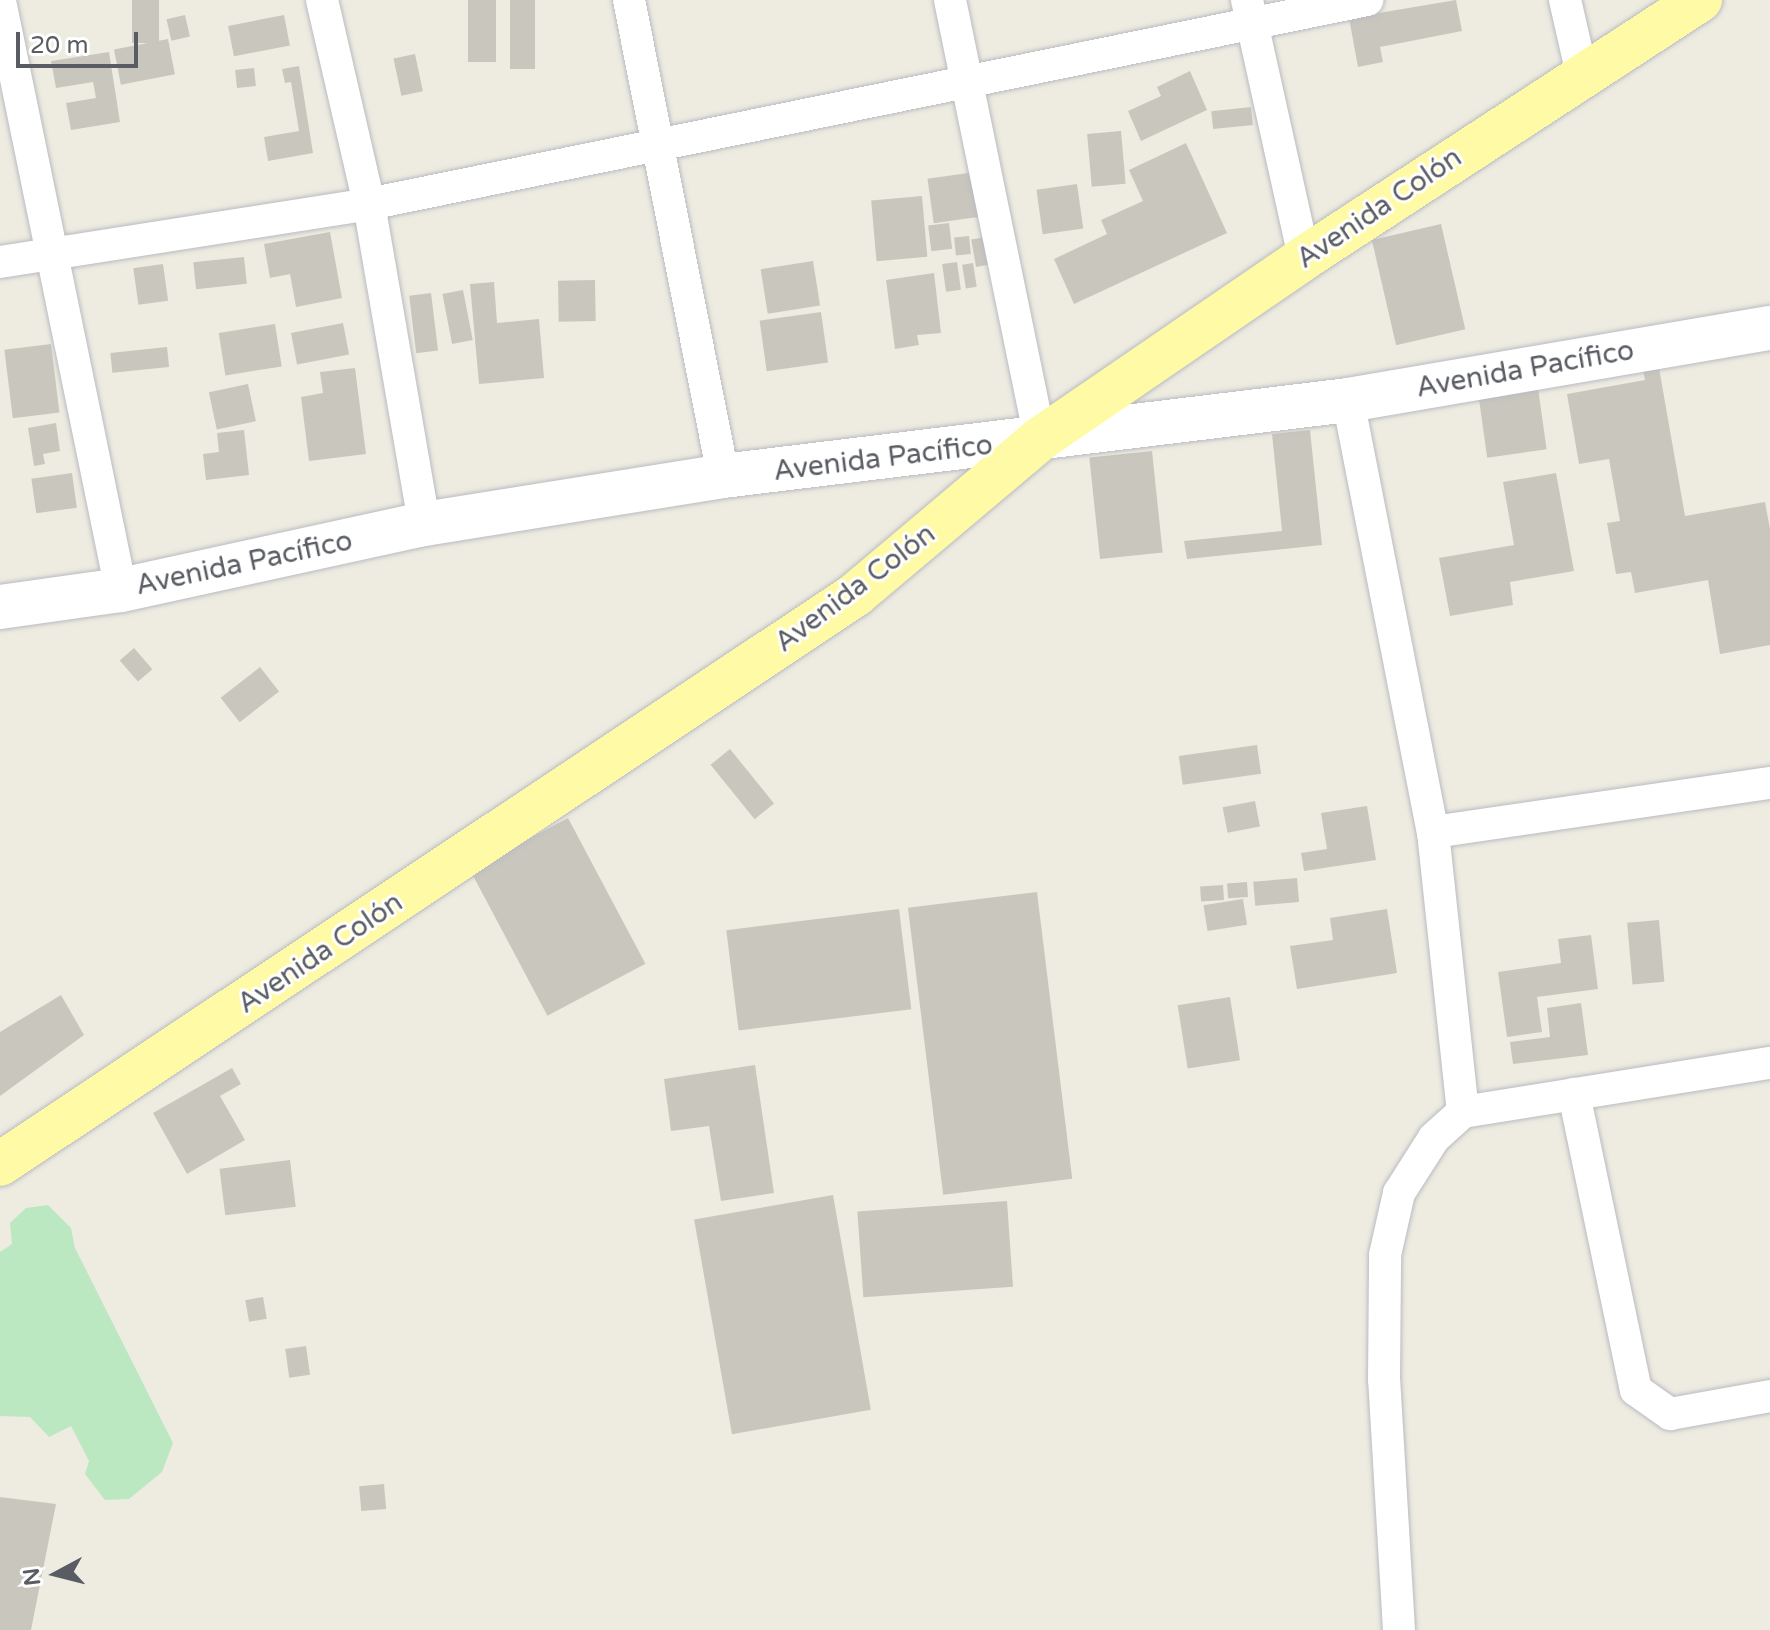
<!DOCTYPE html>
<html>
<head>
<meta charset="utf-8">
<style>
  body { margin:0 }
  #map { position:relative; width:1770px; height:1630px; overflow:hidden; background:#eeece1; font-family:"Varela Round",sans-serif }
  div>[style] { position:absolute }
  .green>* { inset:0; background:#bbe8c0 }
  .building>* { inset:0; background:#c9c6be; transform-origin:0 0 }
  .roads { filter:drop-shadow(0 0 2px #b9bbc1) drop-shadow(0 0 2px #b9bbc1) }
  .street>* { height:32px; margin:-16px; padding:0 16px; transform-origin:16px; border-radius:16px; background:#fff }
  .secondary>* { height:44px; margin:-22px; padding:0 22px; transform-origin:22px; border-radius:22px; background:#fff }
  .primary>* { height:44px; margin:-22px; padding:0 22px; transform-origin:22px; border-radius:22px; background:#fffaa5 }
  span { translate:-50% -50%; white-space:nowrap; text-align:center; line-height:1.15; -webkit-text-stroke:6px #fff; paint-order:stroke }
  .street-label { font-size:28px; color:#595d63 }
  .north { position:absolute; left:16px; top:1534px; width:80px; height:80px; -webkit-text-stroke:6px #fff; paint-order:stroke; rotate:263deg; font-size:22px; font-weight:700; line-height:32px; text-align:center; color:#595d63 }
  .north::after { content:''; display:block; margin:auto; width:28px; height:36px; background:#595d63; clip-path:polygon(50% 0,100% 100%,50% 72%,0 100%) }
  .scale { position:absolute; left:16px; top:32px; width:122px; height:36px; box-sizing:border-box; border:4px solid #595d63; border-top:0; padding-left:10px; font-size:24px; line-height:28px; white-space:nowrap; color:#595d63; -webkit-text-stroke:6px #fff; paint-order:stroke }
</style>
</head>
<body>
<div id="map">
  <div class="green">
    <i style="clip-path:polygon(48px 1205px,71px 1228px,75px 1248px,173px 1443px,162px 1472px,129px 1499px,105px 1500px,85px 1474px,89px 1461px,71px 1426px,49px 1437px,30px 1417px,0 1416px,0 1252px,12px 1244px,10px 1223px,26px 1208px)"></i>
  </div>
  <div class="building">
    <i style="left:132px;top:0;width:27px;height:43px"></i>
    <i style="left:468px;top:0;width:28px;height:62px"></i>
    <i style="left:510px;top:0;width:25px;height:69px"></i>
    <i style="clip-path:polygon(1456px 0,1462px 31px,1380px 47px,1383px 62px,1358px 67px,1349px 18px)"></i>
    <i style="left:185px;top:15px;width:22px;height:19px;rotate:77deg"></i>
    <i style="left:284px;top:15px;width:31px;height:57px;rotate:79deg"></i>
    <i style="left:168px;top:39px;width:36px;height:55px;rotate:79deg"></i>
    <i style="clip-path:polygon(109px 52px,120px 122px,71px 130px,66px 103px,96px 98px,93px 82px,56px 88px,51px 61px)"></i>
    <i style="left:415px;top:54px;width:38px;height:22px;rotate:78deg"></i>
    <i style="clip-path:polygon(299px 66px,313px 153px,268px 161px,264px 137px,299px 131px,291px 82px,285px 83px,282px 69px)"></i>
    <i style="left:254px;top:68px;width:18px;height:19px;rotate:84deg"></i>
    <i style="clip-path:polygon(1190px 71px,1207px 110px,1141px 141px,1128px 111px,1161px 96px,1157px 87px)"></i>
    <i style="left:1251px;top:107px;width:18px;height:40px;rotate:84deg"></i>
    <i style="left:1121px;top:131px;width:53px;height:34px;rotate:85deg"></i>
    <i style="clip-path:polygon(1186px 143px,1227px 233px,1074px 304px,1054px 259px,1107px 234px,1101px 220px,1143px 201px,1129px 170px)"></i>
    <i style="left:975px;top:172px;width:45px;height:48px;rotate:82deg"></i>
    <i style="left:1077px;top:184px;width:45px;height:41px;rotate:82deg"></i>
    <i style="left:922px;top:196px;width:61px;height:51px;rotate:85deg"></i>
    <i style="left:949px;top:223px;width:26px;height:21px;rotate:83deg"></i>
    <i style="left:1441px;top:224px;width:108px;height:71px;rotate:77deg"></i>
    <i style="clip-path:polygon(330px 232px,342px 298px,296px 307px,290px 274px,270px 278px,264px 244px)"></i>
    <i style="left:969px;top:236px;width:18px;height:15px;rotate:84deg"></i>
    <i style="left:985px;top:237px;width:28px;height:14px;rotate:80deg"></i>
    <i style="left:244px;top:257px;width:27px;height:51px;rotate:84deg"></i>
    <i style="left:813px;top:261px;width:45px;height:53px;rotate:81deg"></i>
    <i style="left:957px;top:262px;width:28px;height:15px;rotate:82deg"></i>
    <i style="left:973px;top:263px;width:24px;height:11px;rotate:81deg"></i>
    <i style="left:163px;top:264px;width:37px;height:30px;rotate:82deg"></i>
    <i style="clip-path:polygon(934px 273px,941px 333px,917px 335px,919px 345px,895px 349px,886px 280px)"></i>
    <i style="left:595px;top:280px;width:41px;height:37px;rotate:89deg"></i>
    <i style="clip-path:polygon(494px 282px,497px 323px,539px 319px,544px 378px,479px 384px,470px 284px)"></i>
    <i style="left:463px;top:290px;width:51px;height:21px;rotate:79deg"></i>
    <i style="left:431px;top:293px;width:58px;height:22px;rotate:83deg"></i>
    <i style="left:821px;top:312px;width:51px;height:62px;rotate:82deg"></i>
    <i style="left:343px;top:323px;width:32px;height:53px;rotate:79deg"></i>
    <i style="left:275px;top:324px;width:43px;height:57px;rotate:81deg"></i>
    <i style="left:51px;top:344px;width:69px;height:47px;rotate:83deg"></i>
    <i style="left:167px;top:347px;width:20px;height:57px;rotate:84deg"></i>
    <i style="clip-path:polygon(355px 368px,366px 454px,309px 461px,301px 397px,323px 393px,320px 372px)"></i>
    <i style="clip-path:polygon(1659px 368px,1685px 516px,1765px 502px,1770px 529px,1770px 645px,1720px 654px,1708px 580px,1635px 593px,1631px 572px,1616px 574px,1607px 523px,1620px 521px,1609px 459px,1579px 464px,1567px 394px,1645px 380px,1643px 371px)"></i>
    <i style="left:1537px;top:381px;width:69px;height:60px;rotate:82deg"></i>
    <i style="left:248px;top:384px;width:38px;height:40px;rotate:78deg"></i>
    <i style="clip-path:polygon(56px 423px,60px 451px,43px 454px,45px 464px,34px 466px,28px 428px)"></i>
    <i style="clip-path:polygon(244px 430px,249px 475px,206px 480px,203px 454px,219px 452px,217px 433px)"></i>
    <i style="clip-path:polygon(1310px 430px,1322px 545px,1187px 559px,1184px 541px,1282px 531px,1272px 434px)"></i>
    <i style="left:1152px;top:451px;width:102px;height:63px;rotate:84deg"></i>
    <i style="left:72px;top:473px;width:35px;height:41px;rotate:82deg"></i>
    <i style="clip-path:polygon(1556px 473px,1574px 571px,1510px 582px,1513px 605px,1450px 616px,1439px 558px,1514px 545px,1503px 482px)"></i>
    <i style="left:134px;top:648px;width:28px;height:19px;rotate:49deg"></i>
    <i style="left:260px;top:667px;width:31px;height:50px;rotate:52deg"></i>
    <i style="left:1257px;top:745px;width:29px;height:79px;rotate:82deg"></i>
    <i style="left:730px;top:749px;width:70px;height:25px;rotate:51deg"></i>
    <i style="left:1255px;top:801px;width:26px;height:33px;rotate:79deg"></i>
    <i style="clip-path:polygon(1367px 806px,1376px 860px,1304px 871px,1301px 853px,1327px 849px,1321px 813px)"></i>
    <i style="left:568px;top:818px;width:165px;height:111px;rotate:62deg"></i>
    <i style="left:1297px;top:878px;width:24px;height:44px;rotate:85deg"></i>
    <i style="left:1247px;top:882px;width:15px;height:20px;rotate:86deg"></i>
    <i style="left:1223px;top:885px;width:15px;height:23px;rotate:86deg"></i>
    <i style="left:1037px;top:892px;width:289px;height:130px;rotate:83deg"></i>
    <i style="left:1243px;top:899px;width:26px;height:40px;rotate:81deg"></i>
    <i style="left:899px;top:909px;width:101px;height:174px;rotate:83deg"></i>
    <i style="clip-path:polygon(1387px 909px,1397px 973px,1297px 989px,1290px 946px,1333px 940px,1330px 918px)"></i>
    <i style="left:1659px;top:920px;width:62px;height:32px;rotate:85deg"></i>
    <i style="clip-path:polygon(1591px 935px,1598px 989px,1537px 997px,1542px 1032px,1507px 1037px,1498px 972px,1561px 963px,1558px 939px)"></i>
    <i style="clip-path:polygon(61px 995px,84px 1035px,0 1096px,0 1032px)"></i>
    <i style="left:1230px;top:997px;width:64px;height:53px;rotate:81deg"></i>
    <i style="clip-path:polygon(1581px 1003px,1588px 1055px,1513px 1064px,1510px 1042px,1550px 1037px,1547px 1008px)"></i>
    <i style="clip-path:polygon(755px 1065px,774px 1193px,721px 1201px,709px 1126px,671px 1131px,664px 1079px)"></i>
    <i style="clip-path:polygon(232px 1068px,241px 1084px,220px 1096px,245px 1140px,187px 1174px,153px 1113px)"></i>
    <i style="left:290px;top:1160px;width:47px;height:71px;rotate:83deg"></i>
    <i style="left:833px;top:1195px;width:218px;height:141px;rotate:80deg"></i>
    <i style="left:1007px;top:1201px;width:86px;height:150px;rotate:86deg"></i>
    <i style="left:263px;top:1297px;width:22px;height:18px;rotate:80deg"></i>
    <i style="left:306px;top:1346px;width:29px;height:21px;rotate:82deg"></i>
    <i style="left:384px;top:1484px;width:25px;height:25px;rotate:85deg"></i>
    <i style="clip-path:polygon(0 1497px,56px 1504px,31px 1630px,0 1630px)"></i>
  </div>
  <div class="roads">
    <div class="street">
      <i style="left:322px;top:0;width:209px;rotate:77deg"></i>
      <i style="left:369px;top:204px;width:325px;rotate:80.2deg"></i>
      <i style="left:629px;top:0;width:485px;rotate:78.8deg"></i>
      <i style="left:950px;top:0;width:448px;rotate:78.4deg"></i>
      <i style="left:1247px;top:0;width:264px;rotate:77.5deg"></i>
      <i style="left:1565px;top:0;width:76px;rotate:77.1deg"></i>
      <i style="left:0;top:1px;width:601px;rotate:78.39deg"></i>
      <i style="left:0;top:262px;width:374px;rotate:-8.9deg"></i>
      <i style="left:369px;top:204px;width:1019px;rotate:-11.55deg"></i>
      <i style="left:1348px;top:400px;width:440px;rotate:78.9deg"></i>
      <i style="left:1433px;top:832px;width:282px;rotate:83.9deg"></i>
      <i style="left:1433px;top:832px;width:341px;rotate:-8.3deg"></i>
      <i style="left:1574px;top:1094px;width:302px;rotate:78.2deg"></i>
      <i style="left:1636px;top:1390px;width:42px;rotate:35.2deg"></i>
      <i style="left:1670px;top:1414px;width:102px;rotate:-10.2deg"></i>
      <i style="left:1399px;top:1630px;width:250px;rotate:-93.4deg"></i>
      <i style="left:1384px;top:1380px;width:125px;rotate:-89.5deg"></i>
      <i style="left:1385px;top:1255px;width:64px;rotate:-77.3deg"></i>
      <i style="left:1399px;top:1193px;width:65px;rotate:-57.5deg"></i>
      <i style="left:1434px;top:1138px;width:39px;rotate:-42deg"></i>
      <i style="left:1463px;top:1112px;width:311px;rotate:-9.1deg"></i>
    </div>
    <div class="secondary">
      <i style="left:0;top:607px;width:122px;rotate:-8deg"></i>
      <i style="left:121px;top:590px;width:310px;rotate:-12.3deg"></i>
      <i style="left:424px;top:524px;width:303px;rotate:-9.1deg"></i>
      <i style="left:723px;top:476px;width:630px;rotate:-6.93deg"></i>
      <i style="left:1348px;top:400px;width:428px;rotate:-9.7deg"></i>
    </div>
    <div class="primary">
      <i style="left:0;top:1164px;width:1027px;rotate:-33.64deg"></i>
      <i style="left:855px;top:595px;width:242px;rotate:-40.1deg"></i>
      <i style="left:1040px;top:439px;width:320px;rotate:-34.4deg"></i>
      <i style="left:1304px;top:258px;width:473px;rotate:-33.1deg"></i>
    </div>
  </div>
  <div class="street-label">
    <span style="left:1379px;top:208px;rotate:-34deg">Avenida Colón</span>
    <span style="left:1525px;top:369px;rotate:-10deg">Avenida Pacífico</span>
    <span style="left:883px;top:458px;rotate:-7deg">Avenida Pacífico</span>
    <span style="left:244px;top:563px;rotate:-12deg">Avenida Pacífico</span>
    <span style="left:855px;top:588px;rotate:-37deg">Avenida Colón</span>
    <span style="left:320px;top:953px;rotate:-34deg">Avenida Colón</span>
  </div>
  <div class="north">N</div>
  <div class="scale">20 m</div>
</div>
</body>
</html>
